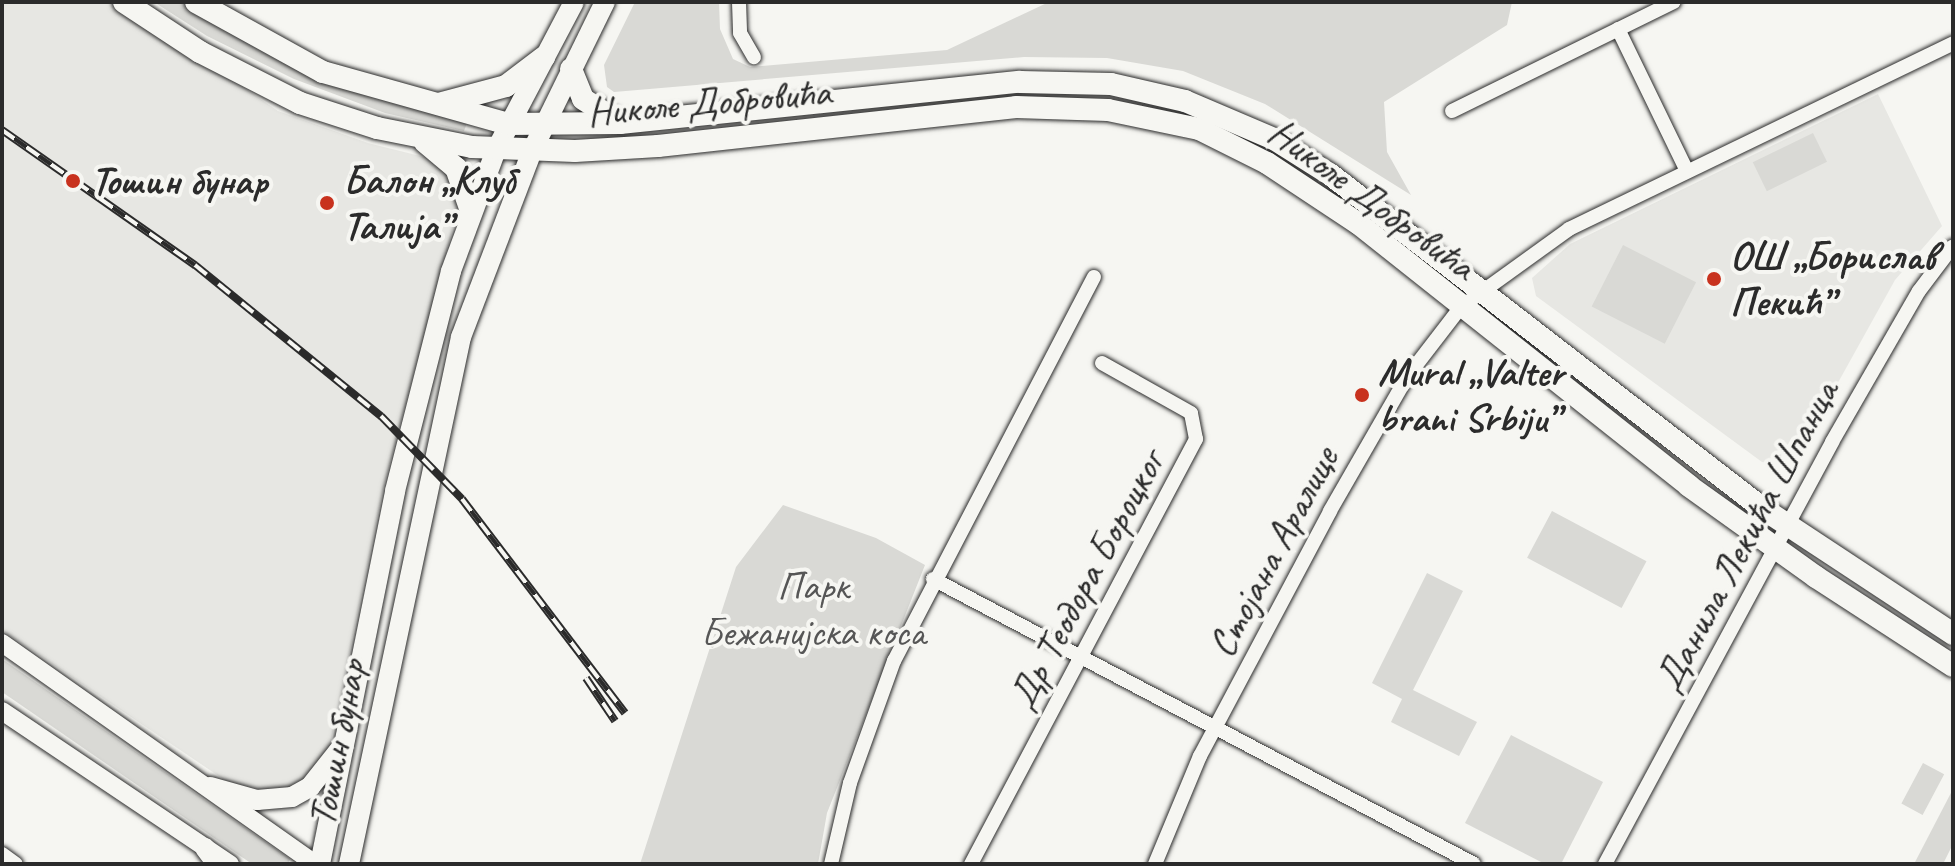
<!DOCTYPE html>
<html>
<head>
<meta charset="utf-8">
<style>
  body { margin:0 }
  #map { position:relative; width:1955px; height:866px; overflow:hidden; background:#f6f6f2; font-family:Caveat,sans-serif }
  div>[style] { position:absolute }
  .built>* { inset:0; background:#e7e7e3 }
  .green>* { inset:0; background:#d9d9d5; transform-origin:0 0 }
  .roads { filter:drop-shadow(0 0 2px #2b2b2b) drop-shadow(0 0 2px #2b2b2b) }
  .minor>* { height:14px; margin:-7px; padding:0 7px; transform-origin:7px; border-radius:7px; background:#f6f6f2 }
  .tertiary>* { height:18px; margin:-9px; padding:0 9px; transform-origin:9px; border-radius:9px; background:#f6f6f2 }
  .secondary>* { height:20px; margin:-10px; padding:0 10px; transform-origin:10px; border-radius:10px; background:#f6f6f2 }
  .primary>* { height:22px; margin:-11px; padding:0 11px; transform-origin:11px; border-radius:11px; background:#f6f6f2 }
  .rail>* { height:8px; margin-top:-4px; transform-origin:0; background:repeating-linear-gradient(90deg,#f6f6f2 0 15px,#2b2b2b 0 30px); box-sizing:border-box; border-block:2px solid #2b2b2b }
  .dots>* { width:22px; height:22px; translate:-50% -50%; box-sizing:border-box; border:4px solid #f6f6f2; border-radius:50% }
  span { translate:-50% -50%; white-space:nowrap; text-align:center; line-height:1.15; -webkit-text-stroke:8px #f6f6f2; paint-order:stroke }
  .street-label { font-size:40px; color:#2b2b2b }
  .poi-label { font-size:40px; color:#2b2b2b; font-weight:700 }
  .left { translate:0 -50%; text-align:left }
  .park-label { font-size:40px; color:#565656 }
  .frame { position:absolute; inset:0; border:4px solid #2b2b2b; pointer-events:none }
</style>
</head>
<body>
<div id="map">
  <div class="built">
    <i style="clip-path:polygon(2px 2px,118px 2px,278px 111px,368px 143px,440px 161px,463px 190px,383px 489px,329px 751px,306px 784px,274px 795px,235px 787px,2px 630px)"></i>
    <i style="clip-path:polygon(1878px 94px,1942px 226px,1895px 280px,1795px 460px,1780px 465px,1762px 462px,1536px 296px,1532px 278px,1570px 244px)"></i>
  </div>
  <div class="green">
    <i style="clip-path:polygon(154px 2px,183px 2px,223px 29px,365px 94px,468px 120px,464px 131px,385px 113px,294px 79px,207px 36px)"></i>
    <i style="clip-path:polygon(635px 2px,719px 2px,720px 29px,733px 59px,750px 67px,947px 50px,1049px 2px,1512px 2px,1507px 25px,1384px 102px,1387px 152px,1411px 195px,1265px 104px,1183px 71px,1107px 58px,1024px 57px,614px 92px,607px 87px,604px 65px)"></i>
    <i style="left:1813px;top:133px;width:32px;height:67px;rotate:64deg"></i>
    <i style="left:1623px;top:245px;width:82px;height:69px;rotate:27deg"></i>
    <i style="clip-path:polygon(783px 505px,876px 538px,925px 565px,827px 813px,818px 864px,640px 864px,736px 567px)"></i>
    <i style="left:1552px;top:511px;width:107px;height:53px;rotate:28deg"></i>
    <i style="clip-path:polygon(1427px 573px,1463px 591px,1413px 690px,1477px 722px,1459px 756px,1391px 722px,1402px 699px,1372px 683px)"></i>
    <i style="clip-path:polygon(2px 659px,290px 859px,288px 864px,252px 864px,2px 692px)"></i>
    <i style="clip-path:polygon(1511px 735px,1603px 782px,1561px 864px,1545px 864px,1465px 823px)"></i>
    <i style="left:1923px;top:763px;width:24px;height:46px;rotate:28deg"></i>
    <i style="clip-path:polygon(1953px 789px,1953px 844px,1943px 864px,1914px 864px)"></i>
  </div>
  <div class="roads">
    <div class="minor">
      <i style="left:739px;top:2px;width:31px;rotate:88deg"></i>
      <i style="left:740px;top:33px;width:28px;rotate:60deg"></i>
      <i style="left:1618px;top:29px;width:158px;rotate:64.1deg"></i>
      <i style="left:1452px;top:111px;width:247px;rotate:-26.2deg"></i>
      <i style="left:933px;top:579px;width:611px;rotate:27.78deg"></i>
      <i style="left:2px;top:854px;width:17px;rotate:36deg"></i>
      <i style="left:831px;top:864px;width:83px;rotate:-76.8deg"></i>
      <i style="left:850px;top:783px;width:130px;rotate:-70.2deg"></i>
      <i style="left:894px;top:661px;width:433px;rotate:-62.5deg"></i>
      <i style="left:971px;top:864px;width:481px;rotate:-62.1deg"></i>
      <i style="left:1196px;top:439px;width:26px;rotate:-101deg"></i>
      <i style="left:1191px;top:413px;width:102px;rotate:-150.7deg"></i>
      <i style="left:1155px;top:864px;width:117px;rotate:-67.4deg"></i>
      <i style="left:1200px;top:756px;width:277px;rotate:-62deg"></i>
      <i style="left:1330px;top:511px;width:155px;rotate:-60.1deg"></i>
      <i style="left:1407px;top:377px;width:88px;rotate:-52.4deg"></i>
      <i style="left:1461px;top:307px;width:133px;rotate:-35.8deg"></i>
      <i style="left:1569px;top:229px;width:427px;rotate:-25.8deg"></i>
      <i style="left:1605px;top:864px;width:479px;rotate:-61.7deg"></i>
      <i style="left:1832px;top:442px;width:174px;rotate:-60.1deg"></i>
      <i style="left:1919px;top:291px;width:56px;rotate:-52.9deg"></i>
    </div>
    <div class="tertiary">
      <i style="left:2px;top:643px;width:383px;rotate:35.2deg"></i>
      <i style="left:2px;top:711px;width:275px;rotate:33.9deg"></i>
    </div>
    <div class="secondary">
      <i style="left:210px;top:787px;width:49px;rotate:15.5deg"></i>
      <i style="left:257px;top:800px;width:35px;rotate:-5deg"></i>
      <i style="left:292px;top:797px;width:21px;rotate:-29deg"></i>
      <i style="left:310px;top:787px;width:48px;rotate:-51.7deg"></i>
      <i style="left:205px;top:848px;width:20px;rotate:53deg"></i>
      <i style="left:320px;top:864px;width:380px;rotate:-78.6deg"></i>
      <i style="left:395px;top:491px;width:227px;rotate:-75.7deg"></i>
      <i style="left:451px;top:271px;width:129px;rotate:-69.6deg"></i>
      <i style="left:496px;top:150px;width:167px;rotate:-62.2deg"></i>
      <i style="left:349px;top:864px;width:539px;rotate:-78deg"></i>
      <i style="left:461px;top:337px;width:199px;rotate:-69.1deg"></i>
      <i style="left:532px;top:151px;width:166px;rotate:-63.9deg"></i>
    </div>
    <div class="primary">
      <i style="left:124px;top:2px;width:91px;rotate:33.3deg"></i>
      <i style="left:200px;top:52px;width:112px;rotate:27deg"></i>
      <i style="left:300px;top:103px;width:81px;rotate:18deg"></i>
      <i style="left:377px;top:128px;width:97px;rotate:11.3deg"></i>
      <i style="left:472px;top:147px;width:103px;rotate:2.2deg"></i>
      <i style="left:575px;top:151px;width:83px;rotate:-3.4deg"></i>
      <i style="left:658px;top:146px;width:360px;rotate:-6.2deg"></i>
      <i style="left:1016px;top:107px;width:92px;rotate:1.9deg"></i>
      <i style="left:1108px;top:110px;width:93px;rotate:11.8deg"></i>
      <i style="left:1199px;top:129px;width:76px;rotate:26.6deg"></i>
      <i style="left:1267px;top:163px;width:110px;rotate:33.5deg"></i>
      <i style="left:1359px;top:224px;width:421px;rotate:38.4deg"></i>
      <i style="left:1689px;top:486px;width:156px;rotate:35.6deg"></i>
      <i style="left:1816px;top:577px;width:163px;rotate:33deg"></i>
      <i style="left:196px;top:2px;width:145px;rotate:28.9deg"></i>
      <i style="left:323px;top:72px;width:192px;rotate:15.7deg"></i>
      <i style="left:508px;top:124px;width:112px;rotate:-0.5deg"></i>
      <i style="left:620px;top:123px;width:402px;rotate:-5.9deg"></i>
      <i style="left:1020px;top:82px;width:91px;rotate:1.3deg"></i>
      <i style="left:1111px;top:84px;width:76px;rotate:12.9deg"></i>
      <i style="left:1185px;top:101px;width:97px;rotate:23.1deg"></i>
      <i style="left:1274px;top:139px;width:67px;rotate:32.3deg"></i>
      <i style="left:1331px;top:175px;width:545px;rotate:37.69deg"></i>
      <i style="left:1762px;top:508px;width:229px;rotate:33.4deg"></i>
      <i style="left:571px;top:69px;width:32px;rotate:68deg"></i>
      <i style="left:583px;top:99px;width:43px;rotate:32.6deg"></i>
      <i style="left:439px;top:104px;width:69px;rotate:-15deg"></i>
      <i style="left:506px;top:86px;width:48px;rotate:-37.3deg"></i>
      <i style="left:425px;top:142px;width:40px;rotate:40deg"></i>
      <i style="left:456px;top:168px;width:46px;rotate:70.8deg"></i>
    </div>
  </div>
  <div class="rail">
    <i style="left:2px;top:130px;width:236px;rotate:35deg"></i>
    <i style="left:195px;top:265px;width:240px;rotate:39.1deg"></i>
    <i style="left:381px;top:416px;width:116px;rotate:45.7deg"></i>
    <i style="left:462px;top:499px;width:269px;rotate:52.7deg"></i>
    <i style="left:586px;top:678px;width:52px;rotate:56deg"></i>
  </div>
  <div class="dots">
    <i style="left:73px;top:181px;background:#c8321e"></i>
    <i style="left:327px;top:203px;background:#c8321e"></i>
    <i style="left:1714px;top:279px;background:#c8321e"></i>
    <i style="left:1362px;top:395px;background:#c8321e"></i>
  </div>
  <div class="street-label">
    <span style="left:709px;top:102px;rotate:-5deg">Николе Добровића</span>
    <span style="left:1372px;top:199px;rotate:36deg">Николе Добровића</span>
    <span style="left:1746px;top:536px;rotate:-62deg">Данила Лекића Шпанца</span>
    <span style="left:1273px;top:552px;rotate:-62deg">Стојана Аралице</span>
    <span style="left:1086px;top:580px;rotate:-62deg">Др Теодора Бороцког</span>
    <span style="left:337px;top:743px;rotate:-79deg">Тошин бунар</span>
  </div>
  <div class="poi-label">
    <span class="left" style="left:343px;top:203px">Балон „Клуб<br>Талија”</span>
    <span class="left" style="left:91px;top:181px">Тошин бунар</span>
    <span class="left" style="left:1730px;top:279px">ОШ „Борислав<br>Пекић”</span>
    <span class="left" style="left:1378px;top:395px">Mural „Valter<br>brani Srbiju”</span>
  </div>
  <div class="park-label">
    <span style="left:813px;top:609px">Парк<br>Бежанијска коса</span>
  </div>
  <div class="frame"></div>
</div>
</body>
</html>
